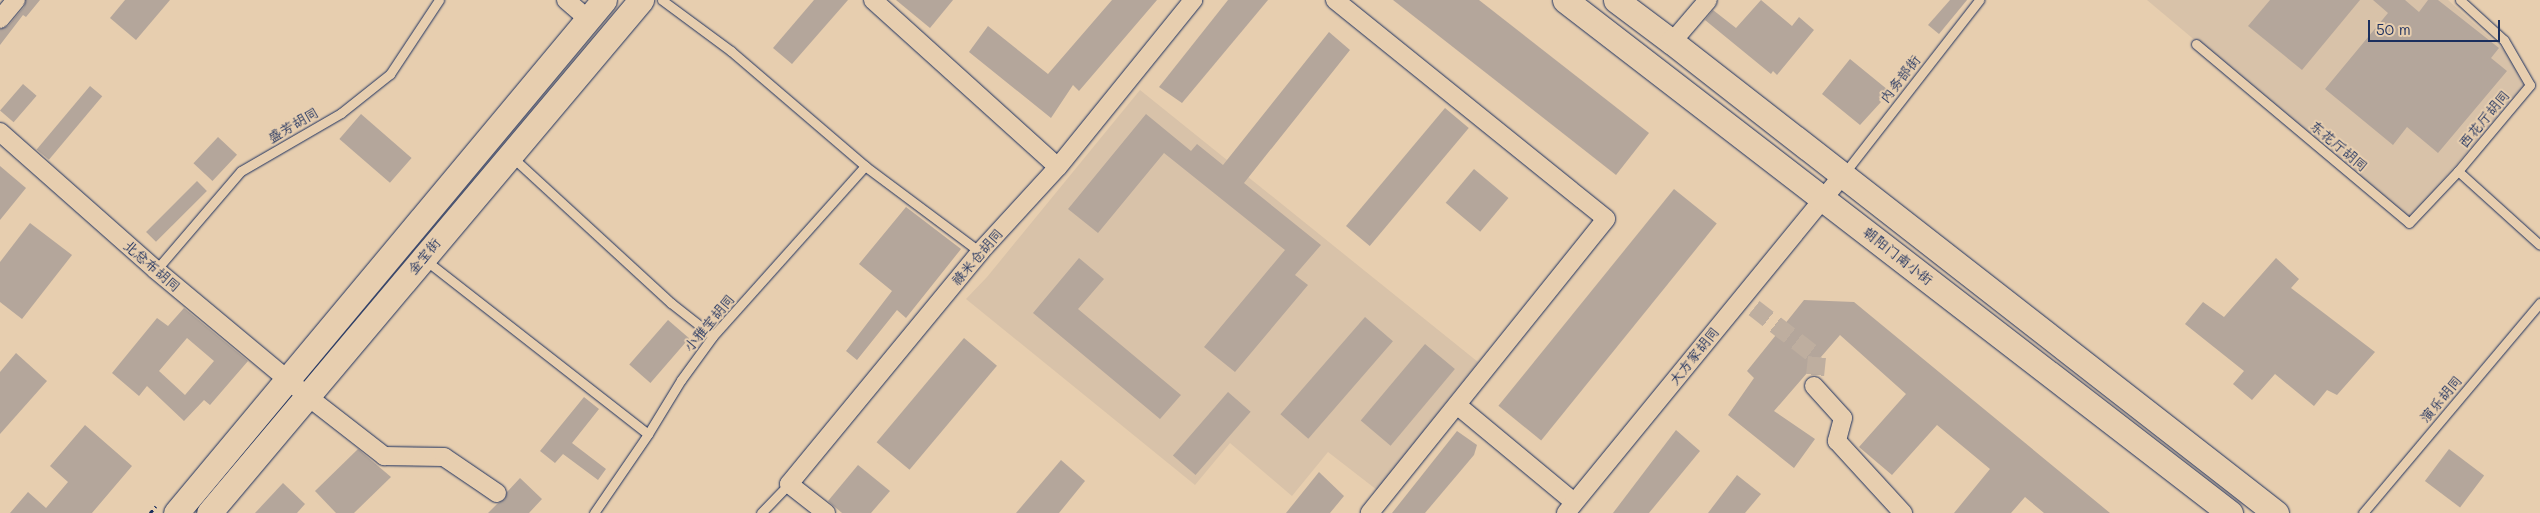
<!DOCTYPE html>
<html>
<head>
<meta charset="utf-8">
<style>
  body { margin:0 }
  #map { position:relative; width:2540px; height:513px; overflow:hidden; background:#e7ceaf; font-family:Mali,"LXGW WenKai TC",sans-serif }
  div>[style] { position:absolute }
  .built>* { inset:0; background:#d8c2a9 }
  .building>* { inset:0; background:#b4a69b; transform-origin:0 0 }
  .minor-tunnel>* { height:18px; margin-top:-9px; transform-origin:0; background:repeating-linear-gradient(90deg,#beae9f 0 18px,transparent 0 27px) }
  .path>* { height:3px; margin-top:-1.5px; transform-origin:0; background:repeating-linear-gradient(90deg,#1b2f5e 0 4px,transparent 0 8px) }
  .roads { filter:drop-shadow(0 0 1px #1b2f5e) drop-shadow(0 0 1px #1b2f5e) }
  .service>* { height:9px; margin:-4.5px; padding:0 4.5px; transform-origin:4.5px; border-radius:4.5px; background:#e7ceaf }
  .minor>* { height:18px; margin:-9px; padding:0 9px; transform-origin:9px; border-radius:9px; background:#e7ceaf }
  .secondary>* { height:25px; margin:-12.5px; padding:0 12.5px; transform-origin:12.5px; border-radius:12.5px; background:#e7ceaf }
  span { translate:-50% -50%; white-space:nowrap; text-align:center; line-height:1.15; -webkit-text-stroke:4px #e7ceaf; paint-order:stroke }
  .street-label { font-size:14px; color:#1b2f5e }
  .scale { position:absolute; left:2368px; top:20px; width:132px; height:22px; box-sizing:border-box; border:2px solid #1b2f5e; border-top:0; padding-left:6px; font-size:15px; line-height:18px; white-space:nowrap; color:#1b2f5e; -webkit-text-stroke:4px #e7ceaf; paint-order:stroke }
</style>
</head>
<body>
<div id="map">
  <div class="built">
    <i style="clip-path:polygon(2147px 0,2448px 0,2506px 52px,2524px 85px,2409px 220px)"></i>
    <i style="clip-path:polygon(1140px 90px,1478px 362px,1377px 490px,1328px 452px,1292px 496px,1230px 443px,1195px 485px,966px 299px,987px 277px)"></i>
  </div>
  <div class="building">
    <i style="clip-path:polygon(26px 0,40px 0,26px 17px,23px 15px,0 45px,0 29px,8px 26px,24px 7px)"></i>
    <i style="clip-path:polygon(125px 0,170px 0,136px 40px,110px 18px)"></i>
    <i style="clip-path:polygon(814px 0,848px 0,792px 64px,773px 48px)"></i>
    <i style="clip-path:polygon(896px 0,953px 0,930px 28px)"></i>
    <i style="clip-path:polygon(1112px 0,1157px 0,1079px 91px,1073px 85px,1051px 118px,969px 52px,988px 26px,1048px 74px)"></i>
    <i style="clip-path:polygon(1228px 0,1268px 0,1182px 103px,1159px 87px)"></i>
    <i style="clip-path:polygon(1393px 0,1479px 0,1649px 133px,1616px 175px)"></i>
    <i style="clip-path:polygon(1761px 0,1792px 26px,1799px 17px,1814px 30px,1777px 75px,1773px 71px,1771px 74px,1705px 20px,1713px 10px,1736px 28px)"></i>
    <i style="clip-path:polygon(1950px 0,1967px 0,1939px 34px,1928px 25px)"></i>
    <i style="clip-path:polygon(2270px 0,2360px 0,2302px 70px,2248px 26px)"></i>
    <i style="clip-path:polygon(2373px 0,2405px 0,2419px 12px,2428px 0,2438px 0,2499px 48px,2491px 58px,2507px 71px,2438px 153px,2407px 127px,2393px 145px,2325px 89px,2388px 13px)"></i>
    <i style="clip-path:polygon(1329px 32px,1350px 50px,1244px 183px,1321px 245px,1295px 275px,1308px 285px,1235px 372px,1204px 347px,1285px 250px,1164px 153px,1098px 233px,1068px 209px,1146px 114px,1191px 151px,1197px 144px,1223px 165px)"></i>
    <i style="clip-path:polygon(1850px 59px,1888px 90px,1879px 100px,1881px 102px,1860px 125px,1822px 94px)"></i>
    <i style="left:23px;top:84px;width:18px;height:35px;rotate:41deg"></i>
    <i style="left:90px;top:86px;width:16px;height:83px;rotate:40deg"></i>
    <i style="left:1445px;top:108px;width:31px;height:154px;rotate:40deg"></i>
    <i style="left:361px;top:114px;width:67px;height:33px;rotate:41deg"></i>
    <i style="left:218px;top:137px;width:26px;height:36px;rotate:43deg"></i>
    <i style="clip-path:polygon(0 166px,26px 188px,0 220px)"></i>
    <i style="left:1474px;top:169px;width:45px;height:44px;rotate:40deg"></i>
    <i style="left:197px;top:181px;width:14px;height:72px;rotate:45deg"></i>
    <i style="left:1674px;top:189px;width:55px;height:279px;rotate:39deg"></i>
    <i style="clip-path:polygon(906px 207px,961px 249px,906px 318px,897px 310px,857px 360px,846px 351px,892px 291px,859px 264px)"></i>
    <i style="clip-path:polygon(30px 223px,72px 255px,22px 319px,0 302px,0 262px)"></i>
    <i style="clip-path:polygon(1079px 258px,1104px 279px,1078px 309px,1181px 395px,1160px 419px,1033px 313px)"></i>
    <i style="clip-path:polygon(2276px 258px,2299px 279px,2291px 288px,2375px 352px,2337px 395px,2327px 390px,2314px 406px,2275px 374px,2252px 400px,2233px 384px,2244px 371px,2185px 324px,2203px 302px,2224px 317px)"></i>
    <i style="clip-path:polygon(1804px 300px,1854px 302px,2110px 513px,2044px 513px,2025px 497px,2011px 513px,1954px 513px,1990px 469px,1937px 425px,1892px 475px,1859px 447px,1906px 394px,1840px 335px,1774px 411px,1815px 439px,1794px 468px,1728px 415px,1754px 378px,1747px 371px)"></i>
    <i style="clip-path:polygon(evenodd,184px 308px,248px 361px,210px 405px,204px 400px,184px 421px,147px 386px,139px 396px,112px 373px,157px 318px,168px 326px,184px 308px,187px 338px,214px 361px,185px 395px,159px 371px,187px 338px)"></i>
    <i style="left:1365px;top:317px;width:37px;height:129px;rotate:41deg"></i>
    <i style="left:668px;top:320px;width:28px;height:59px;rotate:41deg"></i>
    <i style="left:964px;top:338px;width:43px;height:136px;rotate:40deg"></i>
    <i style="left:1425px;top:344px;width:39px;height:100px;rotate:40deg"></i>
    <i style="clip-path:polygon(16px 353px,47px 381px,0 434px,0 372px)"></i>
    <i style="left:1228px;top:392px;width:30px;height:84px;rotate:41deg"></i>
    <i style="clip-path:polygon(584px 397px,599px 409px,572px 443px,606px 469px,598px 480px,563px 454px,555px 463px,540px 451px)"></i>
    <i style="clip-path:polygon(85px 425px,132px 466px,92px 513px,10px 513px,28px 492px,46px 508px,68px 482px,50px 466px)"></i>
    <i style="clip-path:polygon(1676px 430px,1700px 451px,1649px 513px,1613px 513px)"></i>
    <i style="clip-path:polygon(1457px 431px,1477px 445px,1474px 455px,1425px 513px,1392px 513px)"></i>
    <i style="clip-path:polygon(358px 449px,391px 477px,354px 513px,336px 513px,315px 491px)"></i>
    <i style="left:2449px;top:449px;width:44px;height:40px;rotate:37deg"></i>
    <i style="clip-path:polygon(1061px 460px,1085px 481px,1059px 513px,1016px 513px)"></i>
    <i style="clip-path:polygon(858px 465px,890px 491px,871px 513px,842px 513px,828px 501px)"></i>
    <i style="clip-path:polygon(1319px 472px,1344px 496px,1330px 513px,1286px 513px)"></i>
    <i style="clip-path:polygon(1737px 475px,1761px 494px,1745px 513px,1708px 513px)"></i>
    <i style="clip-path:polygon(520px 478px,542px 499px,529px 513px,488px 513px,497px 504px,505px 499px,507px 492px)"></i>
    <i style="clip-path:polygon(283px 483px,305px 504px,297px 513px,255px 513px)"></i>
  </div>
  <div class="minor-tunnel">
    <i style="left:1754px;top:308px;width:80px;rotate:37.9deg"></i>
    <i style="left:1817px;top:357px;width:29px;rotate:96deg"></i>
  </div>
  <div class="path">
    <i style="left:150px;top:513px;width:9px;rotate:-49deg"></i>
  </div>
  <div class="roads">
    <div class="service">
      <i style="left:662px;top:0;width:86px;rotate:36.5deg"></i>
      <i style="left:731px;top:51px;width:177px;rotate:40.6deg"></i>
      <i style="left:865px;top:166px;width:144px;rotate:36.8deg"></i>
      <i style="left:2460px;top:0;width:59px;rotate:42.3deg"></i>
      <i style="left:2504px;top:40px;width:52px;rotate:60deg"></i>
      <i style="left:2530px;top:85px;width:112px;rotate:129.9deg"></i>
      <i style="left:2458px;top:171px;width:110px;rotate:42.1deg"></i>
      <i style="left:2196px;top:44px;width:278px;rotate:40deg"></i>
      <i style="left:2409px;top:223px;width:71px;rotate:-46.7deg"></i>
      <i style="left:511px;top:156px;width:217px;rotate:42.6deg"></i>
      <i style="left:671px;top:303px;width:53px;rotate:38.2deg"></i>
      <i style="left:1843px;top:175px;width:222px;rotate:-52.1deg"></i>
      <i style="left:424px;top:259px;width:284px;rotate:38deg"></i>
      <i style="left:156px;top:270px;width:130px;rotate:-49.4deg"></i>
      <i style="left:241px;top:171px;width:116px;rotate:-30.1deg"></i>
      <i style="left:341px;top:113px;width:63px;rotate:-38.5deg"></i>
      <i style="left:390px;top:74px;width:89px;rotate:-56.5deg"></i>
      <i style="left:594px;top:513px;width:96px;rotate:-55.6deg"></i>
      <i style="left:648px;top:434px;width:63px;rotate:-58.6deg"></i>
      <i style="left:681px;top:380px;width:54px;rotate:-54deg"></i>
      <i style="left:713px;top:336px;width:228px;rotate:-48.2deg"></i>
      <i style="left:761px;top:513px;width:40px;rotate:-46deg"></i>
      <i style="left:2363px;top:513px;width:275px;rotate:-49.9deg"></i>
    </div>
    <div class="minor">
      <i style="left:566px;top:0;width:29px;rotate:41deg"></i>
      <i style="left:873px;top:0;width:249px;rotate:42.1deg"></i>
      <i style="left:1335px;top:0;width:348px;rotate:38.9deg"></i>
      <i style="left:1606px;top:219px;width:377px;rotate:128.8deg"></i>
      <i style="left:0;top:19px;width:25px;rotate:-50deg"></i>
      <i style="left:1672px;top:42px;width:55px;rotate:-49.4deg"></i>
      <i style="left:0;top:132px;width:208px;rotate:41.5deg"></i>
      <i style="left:156px;top:270px;width:197px;rotate:39.8deg"></i>
      <i style="left:307px;top:396px;width:98px;rotate:37.9deg"></i>
      <i style="left:384px;top:456px;width:60px;rotate:1deg"></i>
      <i style="left:444px;top:457px;width:64px;rotate:34.2deg"></i>
      <i style="left:1814px;top:386px;width:43px;rotate:47.8deg"></i>
      <i style="left:1843px;top:418px;width:24px;rotate:105deg"></i>
      <i style="left:1837px;top:441px;width:98px;rotate:47.5deg"></i>
      <i style="left:1457px;top:405px;width:152px;rotate:39.7deg"></i>
      <i style="left:826px;top:513px;width:47px;rotate:-141.9deg"></i>
      <i style="left:789px;top:484px;width:301px;rotate:-50.5deg"></i>
      <i style="left:980px;top:252px;width:115px;rotate:-47.5deg"></i>
      <i style="left:1058px;top:167px;width:215px;rotate:-51deg"></i>
      <i style="left:1566px;top:513px;width:437px;rotate:-50.7deg"></i>
    </div>
    <div class="secondary">
      <i style="left:1565px;top:0;width:840px;rotate:37.65deg"></i>
      <i style="left:1616px;top:0;width:70px;rotate:36.9deg"></i>
      <i style="left:1672px;top:42px;width:766px;rotate:37.95deg"></i>
      <i style="left:176px;top:513px;width:668px;rotate:-50.16deg"></i>
      <i style="left:209px;top:513px;width:671px;rotate:-49.9deg"></i>
    </div>
  </div>
  <div class="street-label">
    <span style="left:1900px;top:79px;rotate:-52deg">内务部街</span>
    <span style="left:2484px;top:119px;rotate:-50deg">西花厅胡同</span>
    <span style="left:293px;top:125px;rotate:-30deg">盛芳胡同</span>
    <span style="left:2339px;top:146px;rotate:40deg">东花厅胡同</span>
    <span style="left:424px;top:256px;rotate:-50deg">金宝街</span>
    <span style="left:1898px;top:256px;rotate:38deg">朝阳门南小街</span>
    <span style="left:977px;top:257px;rotate:-49deg">禄米仓胡同</span>
    <span style="left:152px;top:266px;rotate:41deg">北总布胡同</span>
    <span style="left:709px;top:323px;rotate:-50deg">小雅宝胡同</span>
    <span style="left:1694px;top:356px;rotate:-51deg">大方家胡同</span>
    <span style="left:2441px;top:399px;rotate:-50deg">演乐胡同</span>
  </div>
  <div class="scale">50 m</div>
</div>
</body>
</html>
